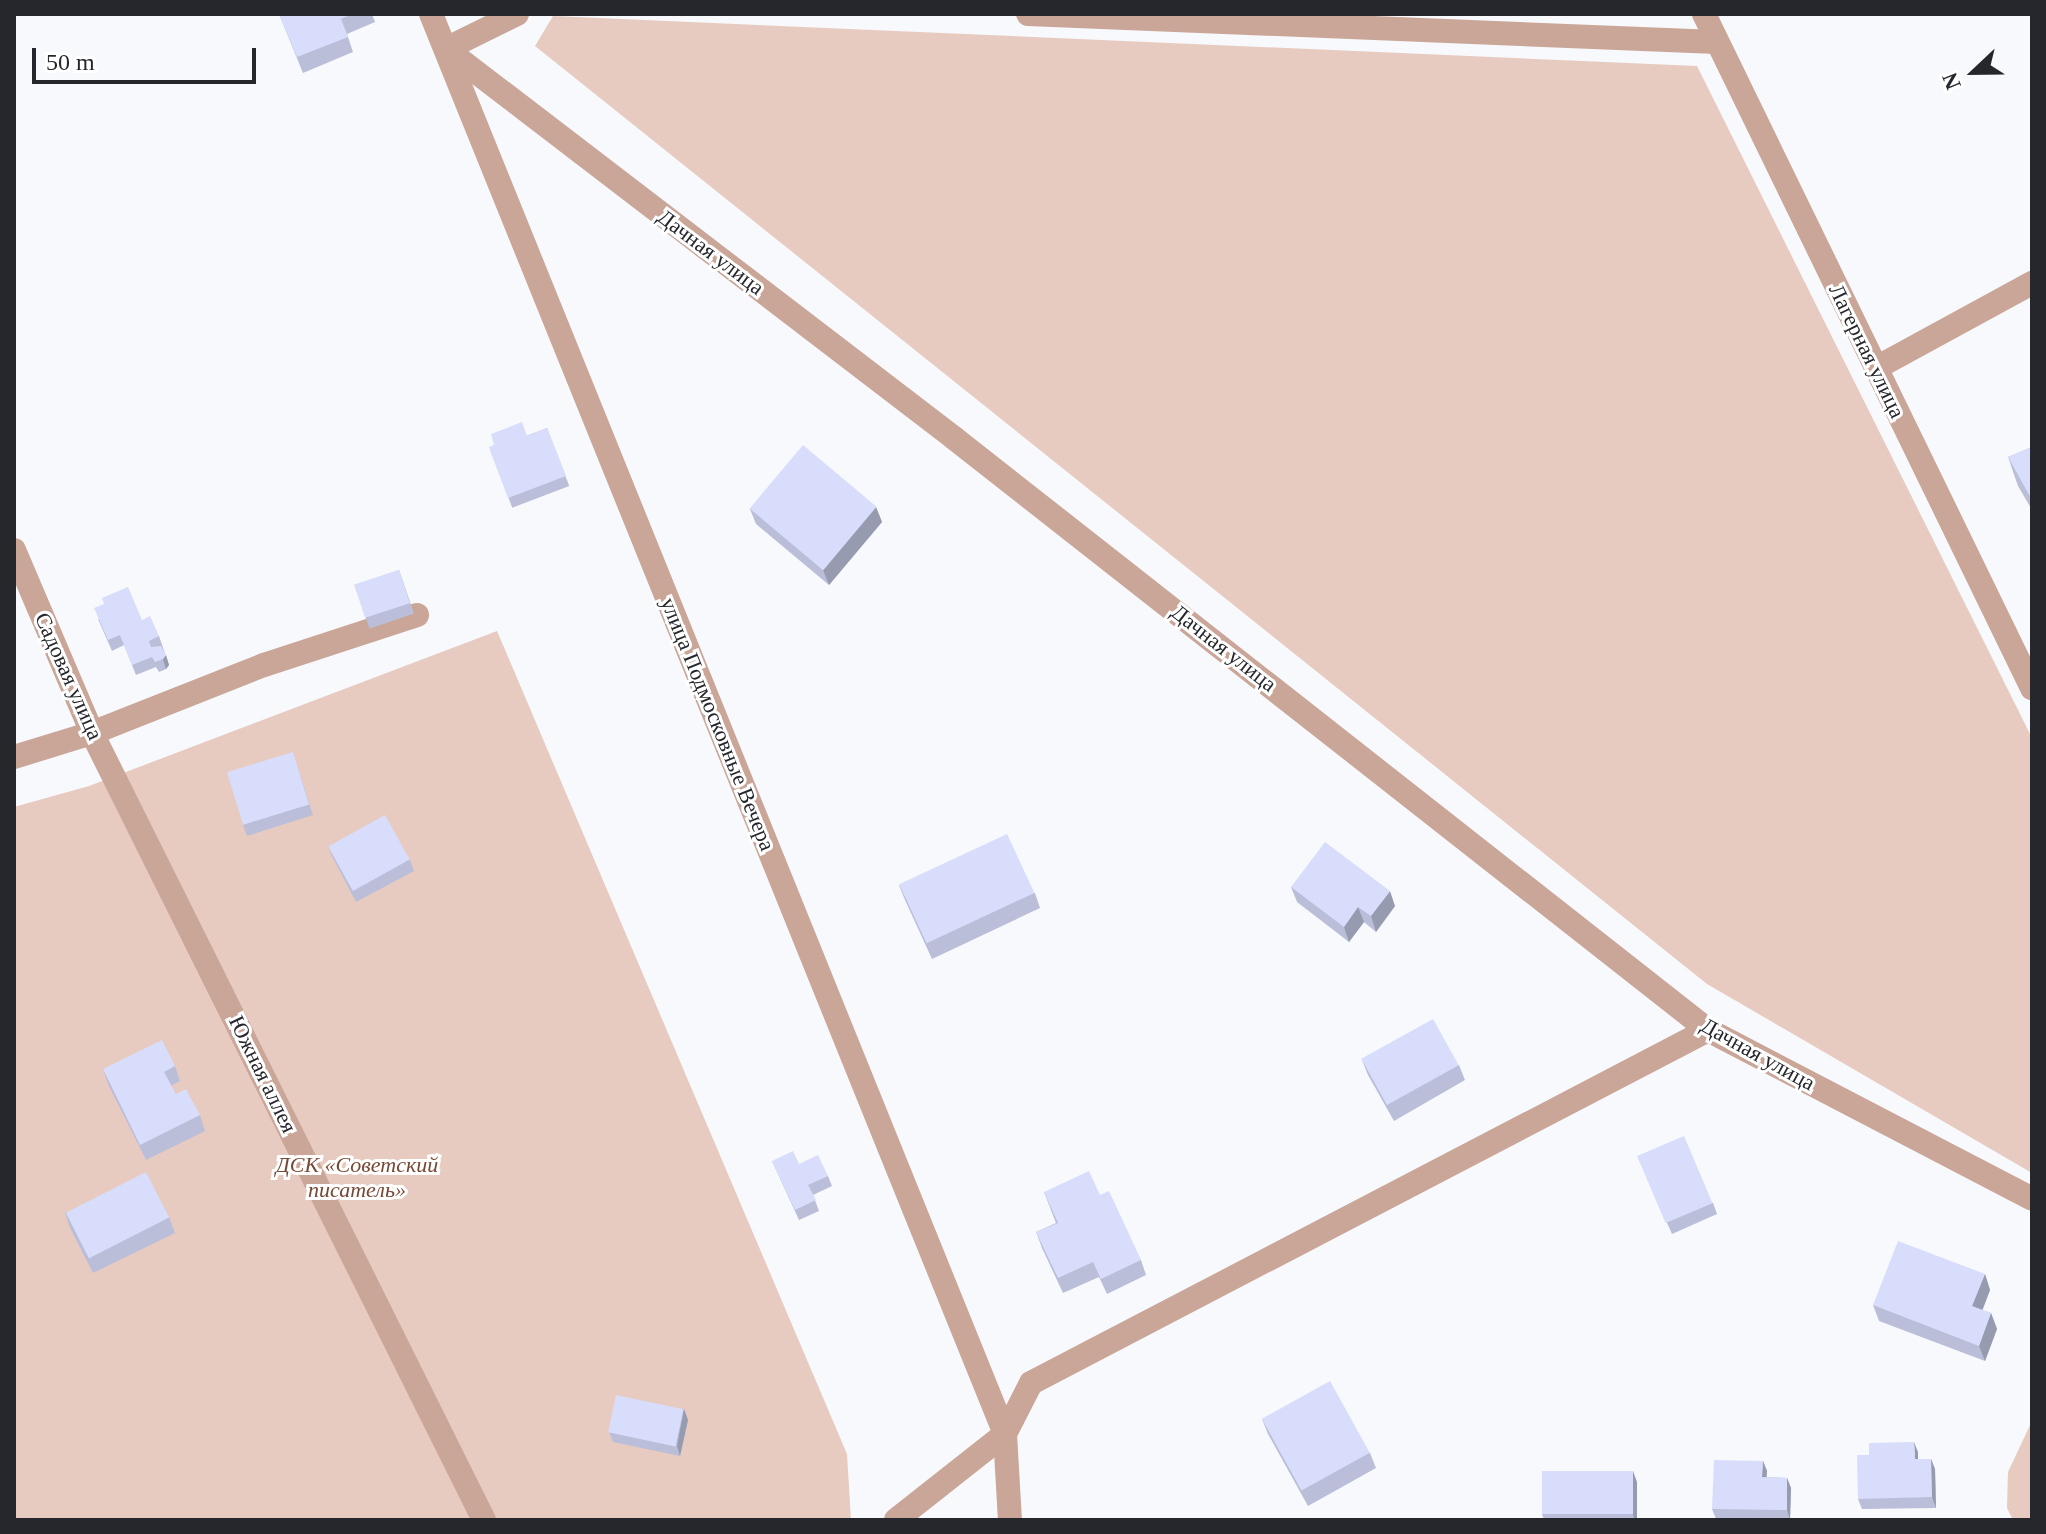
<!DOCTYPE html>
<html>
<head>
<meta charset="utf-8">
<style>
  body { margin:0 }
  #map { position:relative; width:2046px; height:1534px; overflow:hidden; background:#f8f9fc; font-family:Georgia,serif }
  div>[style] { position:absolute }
  .green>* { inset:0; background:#e7cbc0 }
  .minor>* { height:24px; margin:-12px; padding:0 12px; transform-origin:12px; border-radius:12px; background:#caa699 }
  .wall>* { inset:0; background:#babed8; transform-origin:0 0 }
  .shaded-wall>* { inset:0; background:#979bb0 }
  .building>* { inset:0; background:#d8ddfb; transform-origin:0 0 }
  span { translate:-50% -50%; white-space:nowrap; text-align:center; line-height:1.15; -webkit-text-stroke:6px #fff; paint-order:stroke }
  .street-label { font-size:22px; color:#26272d }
  .park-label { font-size:22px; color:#774834; font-style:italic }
  .frame { position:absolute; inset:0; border:16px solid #26272d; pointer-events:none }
  .north { position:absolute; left:1934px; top:32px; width:80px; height:80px; -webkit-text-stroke:6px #fff; paint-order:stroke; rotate:248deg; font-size:22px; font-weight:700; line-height:32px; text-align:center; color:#26272d }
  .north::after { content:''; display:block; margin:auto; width:28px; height:36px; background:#26272d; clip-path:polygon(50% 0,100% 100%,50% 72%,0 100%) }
  .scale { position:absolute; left:32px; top:48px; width:224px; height:36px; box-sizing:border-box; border:4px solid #26272d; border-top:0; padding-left:10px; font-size:24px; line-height:28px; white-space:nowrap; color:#26272d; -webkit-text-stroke:6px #fff; paint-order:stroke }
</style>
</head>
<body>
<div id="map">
  <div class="green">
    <i style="clip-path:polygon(553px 16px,1697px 66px,2032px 738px,2032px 1173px,1707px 984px,535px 46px)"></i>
    <i style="clip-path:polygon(497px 631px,847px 1454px,851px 1520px,14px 1520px,14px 807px,89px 786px)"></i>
    <i style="clip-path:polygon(2032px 1421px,2032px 1520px,2013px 1520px,2007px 1508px,2008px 1472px)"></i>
  </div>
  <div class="minor">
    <i style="left:431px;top:14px;width:1532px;rotate:67.99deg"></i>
    <i style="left:1005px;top:1434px;width:86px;rotate:86.7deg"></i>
    <i style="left:517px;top:14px;width:79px;rotate:153.8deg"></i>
    <i style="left:446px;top:49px;width:640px;rotate:37.44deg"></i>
    <i style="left:954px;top:438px;width:959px;rotate:38.14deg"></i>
    <i style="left:1708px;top:1030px;width:365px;rotate:27.5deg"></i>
    <i style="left:1028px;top:14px;width:689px;rotate:2.33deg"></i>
    <i style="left:1704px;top:14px;width:750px;rotate:64.05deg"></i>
    <i style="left:1876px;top:368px;width:178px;rotate:-28.6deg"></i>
    <i style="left:14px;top:550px;width:199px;rotate:66.9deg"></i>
    <i style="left:92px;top:733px;width:879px;rotate:63.52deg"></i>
    <i style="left:14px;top:757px;width:82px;rotate:-17.1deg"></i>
    <i style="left:92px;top:733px;width:185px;rotate:-21.6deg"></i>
    <i style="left:264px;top:665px;width:161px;rotate:-18.1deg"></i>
    <i style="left:896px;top:1520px;width:139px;rotate:-38.3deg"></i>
    <i style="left:1005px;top:1434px;width:57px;rotate:-63deg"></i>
    <i style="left:1031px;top:1383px;width:764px;rotate:-27.54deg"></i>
  </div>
  <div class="wall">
    <i style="clip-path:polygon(279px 14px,372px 14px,375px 22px,347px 34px,353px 52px,303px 73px)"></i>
    <i style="left:547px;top:428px;width:62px;height:61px;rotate:69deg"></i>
    <i style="clip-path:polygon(2032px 447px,2032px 510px,2018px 486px,2008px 457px)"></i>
    <i style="clip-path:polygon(876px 507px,882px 522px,829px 585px,756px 524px,750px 509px)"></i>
    <i style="left:399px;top:570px;width:46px;height:47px;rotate:71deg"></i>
    <i style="clip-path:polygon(98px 619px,142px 620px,159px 636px,169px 665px,166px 669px,159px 672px,156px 667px,136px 675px,124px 645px,112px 651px)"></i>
    <i style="clip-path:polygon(296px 762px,313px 815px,247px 836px,243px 825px)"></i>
    <i style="clip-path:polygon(328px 846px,410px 860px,414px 871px,356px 902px,332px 856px)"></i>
    <i style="clip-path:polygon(899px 885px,1035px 893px,1040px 908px,932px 959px,905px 900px)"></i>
    <i style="clip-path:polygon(1291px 887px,1395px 906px,1376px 932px,1364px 922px,1349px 942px,1297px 902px)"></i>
    <i style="clip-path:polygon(1362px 1060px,1459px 1065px,1465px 1080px,1394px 1121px,1368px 1075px)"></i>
    <i style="clip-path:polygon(175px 1066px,180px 1081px,171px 1086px,176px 1094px,200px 1115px,205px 1131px,146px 1160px,108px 1084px,103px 1069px)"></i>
    <i style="clip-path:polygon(1638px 1157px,1713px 1203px,1717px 1214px,1672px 1234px)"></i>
    <i style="clip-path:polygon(772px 1161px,799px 1164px,828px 1176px,832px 1186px,813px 1195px,819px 1211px,799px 1220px)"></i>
    <i style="clip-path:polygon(1044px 1192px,1100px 1195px,1141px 1260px,1146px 1275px,1107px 1294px,1099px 1277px,1063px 1293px,1042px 1248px,1036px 1232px,1056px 1223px)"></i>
    <i style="clip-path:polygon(65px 1212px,169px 1217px,175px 1233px,93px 1273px,70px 1228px)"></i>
    <i style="clip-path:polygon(1985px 1274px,1990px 1290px,1982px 1310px,1991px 1313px,1997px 1329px,1985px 1361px,1879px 1321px,1873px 1305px)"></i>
    <i style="clip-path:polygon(684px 1409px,688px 1420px,680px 1456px,613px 1442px,609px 1432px)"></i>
    <i style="clip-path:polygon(1262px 1419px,1370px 1453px,1376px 1468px,1308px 1506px,1268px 1434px)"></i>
    <i style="clip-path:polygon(1918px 1452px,1918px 1459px,1931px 1459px,1935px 1469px,1936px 1508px,1862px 1509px,1858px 1499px)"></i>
    <i style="clip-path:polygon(1763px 1461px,1767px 1471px,1766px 1477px,1787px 1478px,1791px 1488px,1790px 1520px,1716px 1519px,1712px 1509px)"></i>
    <i style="clip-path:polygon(1637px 1482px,1637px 1520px,1544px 1520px,1542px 1514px)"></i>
  </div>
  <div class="shaded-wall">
    <i style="clip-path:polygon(876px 507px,882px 522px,829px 585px,823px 570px)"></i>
    <i style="clip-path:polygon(166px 655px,169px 665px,166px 669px,163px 659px)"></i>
    <i style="clip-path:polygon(1390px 891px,1395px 906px,1376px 932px,1371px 916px)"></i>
    <i style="clip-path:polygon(1358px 907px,1364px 922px,1349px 942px,1344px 927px)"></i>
    <i style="clip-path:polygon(1985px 1274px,1990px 1290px,1978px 1322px,1972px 1306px)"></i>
    <i style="clip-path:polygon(1991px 1313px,1997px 1329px,1985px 1361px,1979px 1346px)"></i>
    <i style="clip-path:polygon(684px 1409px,688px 1420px,680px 1456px,677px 1446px)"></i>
    <i style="clip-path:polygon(1914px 1442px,1918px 1452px,1918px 1470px,1915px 1459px)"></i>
    <i style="clip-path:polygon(1931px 1459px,1935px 1469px,1936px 1508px,1932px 1497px)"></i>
    <i style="clip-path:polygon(1763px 1461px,1767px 1471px,1766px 1488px,1762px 1477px)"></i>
    <i style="clip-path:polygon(1633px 1471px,1637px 1482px,1637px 1520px,1635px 1520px,1633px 1515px)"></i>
    <i style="clip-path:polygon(1787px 1478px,1791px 1488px,1790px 1520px,1787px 1510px)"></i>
  </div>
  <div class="building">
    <i style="clip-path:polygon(279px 14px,352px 14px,341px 19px,348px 37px,297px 57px)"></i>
    <i style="clip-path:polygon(522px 422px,527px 436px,547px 428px,566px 476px,508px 498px,489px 447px,494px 445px,491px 434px)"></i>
    <i style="left:803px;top:445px;width:96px;height:83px;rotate:40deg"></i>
    <i style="clip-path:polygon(2032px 447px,2032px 500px,2008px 457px)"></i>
    <i style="left:399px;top:570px;width:35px;height:47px;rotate:72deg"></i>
    <i style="clip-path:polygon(128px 587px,142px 620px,150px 616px,159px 636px,149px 641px,151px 647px,161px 646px,166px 655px,163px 659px,155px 662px,152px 657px,132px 665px,120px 635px,108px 640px,94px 608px,104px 604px,102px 598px)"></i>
    <i style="left:293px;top:752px;width:55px;height:69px;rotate:73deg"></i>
    <i style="left:385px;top:815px;width:51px;height:65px;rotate:61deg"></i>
    <i style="left:1007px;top:834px;width:65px;height:119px;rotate:65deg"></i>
    <i style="clip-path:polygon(1325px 842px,1390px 891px,1371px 916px,1358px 907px,1344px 927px,1291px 887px)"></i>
    <i style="left:1433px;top:1019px;width:53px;height:82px;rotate:61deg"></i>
    <i style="clip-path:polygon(162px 1040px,175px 1066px,164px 1072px,176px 1094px,186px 1089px,200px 1115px,140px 1145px,103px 1069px)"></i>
    <i style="left:1684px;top:1136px;width:73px;height:51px;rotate:67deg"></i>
    <i style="clip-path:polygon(793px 1151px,799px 1164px,818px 1155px,828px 1176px,808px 1185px,816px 1200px,795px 1210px,772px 1161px)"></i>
    <i style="clip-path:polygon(1089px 1171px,1100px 1195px,1109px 1191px,1141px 1260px,1101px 1279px,1093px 1262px,1058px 1278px,1036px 1232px,1058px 1223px,1044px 1192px)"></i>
    <i style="left:146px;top:1172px;width:51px;height:90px;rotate:63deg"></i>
    <i style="clip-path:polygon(1898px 1241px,1985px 1274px,1972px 1306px,1991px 1313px,1979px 1346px,1873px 1305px)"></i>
    <i style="left:1330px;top:1381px;width:82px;height:78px;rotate:61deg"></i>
    <i style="left:616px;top:1395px;width:69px;height:38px;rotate:12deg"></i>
    <i style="clip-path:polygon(1914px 1442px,1915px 1459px,1931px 1459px,1932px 1497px,1858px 1499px,1857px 1455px,1869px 1455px,1869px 1443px)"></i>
    <i style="clip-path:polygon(1714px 1460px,1763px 1461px,1762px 1477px,1787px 1478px,1787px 1510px,1712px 1509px)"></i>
    <i style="left:1542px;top:1471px;width:91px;height:43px"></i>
  </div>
  <div class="street-label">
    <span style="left:711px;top:252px;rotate:37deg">Дачная улица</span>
    <span style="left:1867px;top:351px;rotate:64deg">Лагерная улица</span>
    <span style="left:1224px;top:648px;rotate:38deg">Дачная улица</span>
    <span style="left:69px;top:676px;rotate:66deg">Садовая улица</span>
    <span style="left:718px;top:724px;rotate:68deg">улица Подмосковные Вечера</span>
    <span style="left:1758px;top:1054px;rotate:29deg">Дачная улица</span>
    <span style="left:263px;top:1074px;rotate:64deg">Южная аллея</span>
  </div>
  <div class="park-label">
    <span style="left:357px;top:1177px">ДСК «Советский<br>писатель»</span>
  </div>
  <div class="frame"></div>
  <div class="north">N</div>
  <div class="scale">50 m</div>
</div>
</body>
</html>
